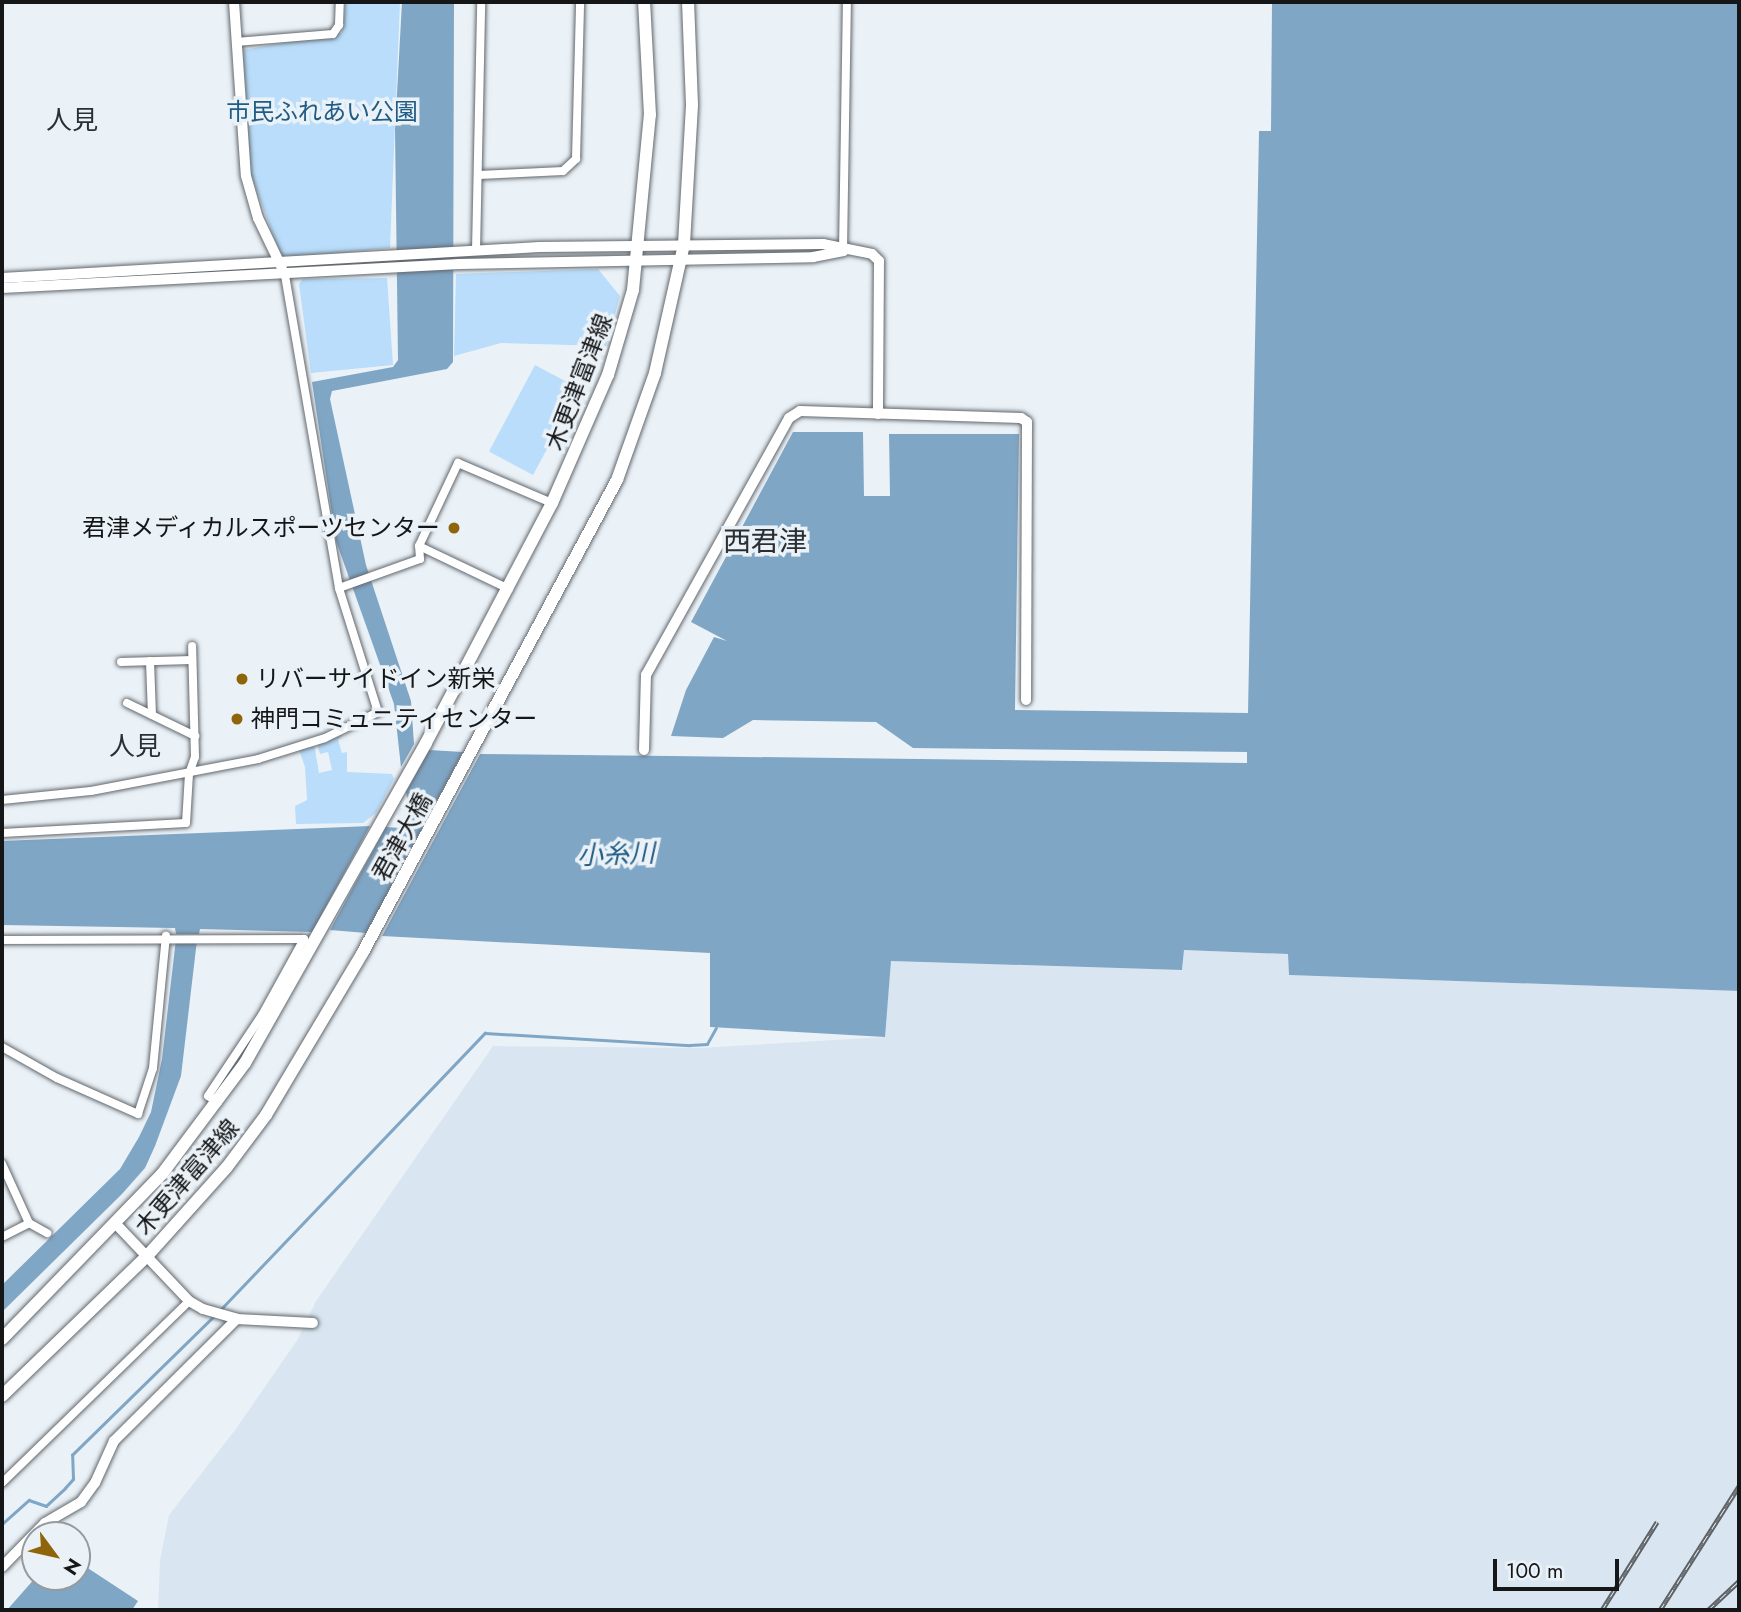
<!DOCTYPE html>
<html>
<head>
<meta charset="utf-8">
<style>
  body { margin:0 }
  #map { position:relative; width:1741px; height:1612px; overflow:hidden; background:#ebf2f7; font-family:Jost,"Noto Sans JP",sans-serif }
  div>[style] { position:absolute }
  .built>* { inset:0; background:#d9e6f1 }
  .green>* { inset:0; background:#b9ddfa; transform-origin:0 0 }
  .water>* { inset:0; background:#80a6c6 }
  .pier>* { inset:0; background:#ebf2f7 }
  .stream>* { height:2.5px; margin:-1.25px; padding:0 1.25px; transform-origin:1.25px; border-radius:1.25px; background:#80a6c6 }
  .roads { filter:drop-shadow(0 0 2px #61676c) drop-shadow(0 0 2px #61676c) }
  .minor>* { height:8px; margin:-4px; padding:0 4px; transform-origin:4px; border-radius:4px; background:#fff }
  .tertiary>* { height:10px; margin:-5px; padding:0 5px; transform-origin:5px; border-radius:5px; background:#fff }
  .primary>* { height:12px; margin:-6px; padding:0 6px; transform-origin:6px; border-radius:6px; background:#fff }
  .rail>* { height:5px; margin-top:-2.5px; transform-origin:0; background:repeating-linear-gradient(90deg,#ebf2f7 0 8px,#5e6265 0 16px); box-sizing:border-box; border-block:2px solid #5e6265 }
  .dots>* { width:19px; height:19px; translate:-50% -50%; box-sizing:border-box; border:4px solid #ebf2f7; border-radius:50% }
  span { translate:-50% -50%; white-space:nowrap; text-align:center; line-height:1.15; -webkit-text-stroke:7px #ebf2f7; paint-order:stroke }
  .park-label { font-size:24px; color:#205c86 }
  .street-label { font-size:24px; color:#141618 }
  .poi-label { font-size:24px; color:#141618 }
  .right { translate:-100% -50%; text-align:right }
  .left { translate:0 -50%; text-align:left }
  .neighbourhood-label { font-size:26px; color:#2a2f33 }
  .water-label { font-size:26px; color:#215d87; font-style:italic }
  .quarter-label { font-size:28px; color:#2a2f33 }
  .frame { position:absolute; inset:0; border:4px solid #141618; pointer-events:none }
  .north { position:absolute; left:21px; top:1521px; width:70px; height:70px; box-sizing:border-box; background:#ebf2f7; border:2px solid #959a9e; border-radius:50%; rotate:123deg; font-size:19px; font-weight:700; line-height:28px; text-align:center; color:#141618 }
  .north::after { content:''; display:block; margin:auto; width:24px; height:32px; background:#8f650b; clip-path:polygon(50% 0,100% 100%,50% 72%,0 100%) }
  .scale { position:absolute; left:1493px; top:1559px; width:126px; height:32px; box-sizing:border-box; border:4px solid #141618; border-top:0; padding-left:9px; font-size:21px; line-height:24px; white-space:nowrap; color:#141618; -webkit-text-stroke:5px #ebf2f7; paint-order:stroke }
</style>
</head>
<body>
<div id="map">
  <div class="built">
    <i style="clip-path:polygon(1184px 950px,1289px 954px,1289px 975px,1739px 991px,1739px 1610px,158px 1610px,160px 1560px,169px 1515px,235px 1430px,298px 1339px,316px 1301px,493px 1046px,700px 1048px,884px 1037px,891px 961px,1182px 970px)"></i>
  </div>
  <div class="green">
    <i style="clip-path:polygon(346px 2px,400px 2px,390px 248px,282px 259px,251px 175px,243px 50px,342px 33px)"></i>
    <i style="clip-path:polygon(598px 269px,620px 296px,606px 346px,501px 343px,454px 356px,456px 274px)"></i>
    <i style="clip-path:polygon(387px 278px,393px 365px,311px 373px,299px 284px,303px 279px)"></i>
    <i style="left:535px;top:365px;width:50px;height:98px;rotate:28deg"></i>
    <i style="clip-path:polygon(343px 735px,338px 740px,342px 753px,347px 752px,347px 772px,392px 774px,394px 779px,376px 813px,363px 823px,296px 824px,295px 806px,307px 800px,305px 767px,299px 750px,314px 744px,319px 773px,332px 770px,328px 752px,320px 754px,317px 743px)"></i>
  </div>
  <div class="water">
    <i style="clip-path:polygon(402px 2px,454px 2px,453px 362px,447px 369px,332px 391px,330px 399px,366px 565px,411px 701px,414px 744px,401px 767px,394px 704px,336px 541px,312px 382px,393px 367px,398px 360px,395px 130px)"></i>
    <i style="clip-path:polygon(1272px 2px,1739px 2px,1739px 991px,1289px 975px,1288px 954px,1184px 950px,1182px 970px,891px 961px,885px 1037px,710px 1027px,710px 953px,382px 936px,480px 754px,671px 756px,671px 736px,686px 690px,714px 637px,727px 641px,691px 622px,793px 432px,863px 432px,864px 496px,890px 496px,889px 434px,1019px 434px,1015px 710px,1248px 713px,1259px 131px,1271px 131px)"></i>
    <i style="clip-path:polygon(429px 750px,463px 752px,366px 933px,330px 930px,386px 827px,400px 828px,410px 819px,406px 792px)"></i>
    <i style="clip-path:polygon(370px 826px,312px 932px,200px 929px,199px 934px,176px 934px,175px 928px,2px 925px,2px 841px)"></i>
    <i style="clip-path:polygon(176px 939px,197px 940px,181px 1076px,155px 1146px,145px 1168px,122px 1194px,2px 1312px,2px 1285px,120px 1169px,139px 1137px,151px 1112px,162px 1059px)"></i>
    <i style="clip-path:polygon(77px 1561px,138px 1601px,132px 1610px,7px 1610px,36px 1577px,77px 1577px)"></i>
  </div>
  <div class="pier">
    <i style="clip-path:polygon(753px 720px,876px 722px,913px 748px,1247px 752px,1247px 763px,671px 756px,671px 736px,723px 738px)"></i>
    <i style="clip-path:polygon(482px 750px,409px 885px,380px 939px,477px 752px)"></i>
  </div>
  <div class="stream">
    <i style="left:221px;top:1309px;width:382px;rotate:-46.3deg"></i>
    <i style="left:485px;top:1033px;width:205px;rotate:3.4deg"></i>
    <i style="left:690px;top:1045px;width:17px;rotate:-3deg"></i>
    <i style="left:707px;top:1044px;width:18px;rotate:-61deg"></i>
    <i style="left:2px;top:1524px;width:36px;rotate:-42deg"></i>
    <i style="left:29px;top:1500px;width:18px;rotate:19deg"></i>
    <i style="left:46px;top:1506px;width:26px;rotate:-43deg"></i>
    <i style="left:65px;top:1488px;width:12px;rotate:-48deg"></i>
    <i style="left:73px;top:1479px;width:24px;rotate:-92deg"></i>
    <i style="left:72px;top:1455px;width:199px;rotate:-44.4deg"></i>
  </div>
  <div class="roads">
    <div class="minor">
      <i style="left:236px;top:42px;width:97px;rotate:-4.7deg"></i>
      <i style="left:333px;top:34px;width:11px;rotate:-56deg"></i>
      <i style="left:339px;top:25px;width:23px;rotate:-88deg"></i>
      <i style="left:479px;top:175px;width:84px;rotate:-2.7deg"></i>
      <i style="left:563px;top:171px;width:18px;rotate:-43deg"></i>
      <i style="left:576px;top:159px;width:157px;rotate:-88.5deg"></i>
      <i style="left:476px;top:251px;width:249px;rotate:-88.8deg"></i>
      <i style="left:843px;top:251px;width:249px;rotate:-89.1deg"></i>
      <i style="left:419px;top:546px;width:100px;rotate:25.5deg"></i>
      <i style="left:339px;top:588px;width:86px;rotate:-19.7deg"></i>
      <i style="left:420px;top:559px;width:13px;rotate:-94deg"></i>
      <i style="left:419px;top:546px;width:92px;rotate:-64.8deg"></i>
      <i style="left:458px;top:463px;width:102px;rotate:23.1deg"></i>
      <i style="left:150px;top:661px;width:54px;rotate:87.9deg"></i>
      <i style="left:121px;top:662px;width:71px;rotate:-1.6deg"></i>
      <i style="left:127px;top:703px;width:76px;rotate:25.9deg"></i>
      <i style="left:2px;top:800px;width:89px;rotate:-5.8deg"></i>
      <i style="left:91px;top:791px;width:170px;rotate:-10.8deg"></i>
      <i style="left:258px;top:759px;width:70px;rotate:-17.4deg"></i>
      <i style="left:325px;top:738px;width:59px;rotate:-26.1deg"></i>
      <i style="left:378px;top:712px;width:130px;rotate:-107.5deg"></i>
      <i style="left:339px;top:588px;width:319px;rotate:-99.8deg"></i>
      <i style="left:2px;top:833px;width:184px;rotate:-3.1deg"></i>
      <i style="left:186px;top:823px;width:49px;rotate:-86.5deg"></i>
      <i style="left:189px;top:774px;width:18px;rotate:-71deg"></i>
      <i style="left:195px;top:757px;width:111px;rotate:-91.5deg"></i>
      <i style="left:2px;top:940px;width:302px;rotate:-0.2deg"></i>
      <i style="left:304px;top:939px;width:87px;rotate:118.9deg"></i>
      <i style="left:262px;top:1015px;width:97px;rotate:123.7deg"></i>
      <i style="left:208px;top:1096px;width:12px;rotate:31deg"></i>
      <i style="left:2px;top:1047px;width:63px;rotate:29.4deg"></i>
      <i style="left:57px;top:1078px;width:89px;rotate:24deg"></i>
      <i style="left:138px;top:1114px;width:48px;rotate:-71.9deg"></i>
      <i style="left:153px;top:1068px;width:133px;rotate:-84.4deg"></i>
      <i style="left:2px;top:1164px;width:65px;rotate:65.4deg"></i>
      <i style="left:2px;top:1237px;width:30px;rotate:-27deg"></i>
      <i style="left:29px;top:1223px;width:21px;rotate:29deg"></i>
      <i style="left:2px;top:1483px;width:261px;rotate:-44.2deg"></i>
    </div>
    <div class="tertiary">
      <i style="left:234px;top:2px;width:174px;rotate:86.1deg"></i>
      <i style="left:246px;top:176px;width:44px;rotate:74.1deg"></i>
      <i style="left:258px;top:218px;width:55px;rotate:64.4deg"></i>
      <i style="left:2px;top:278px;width:538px;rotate:-3.3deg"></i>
      <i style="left:539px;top:247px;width:284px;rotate:-0.6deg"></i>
      <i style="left:823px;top:244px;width:50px;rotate:11.5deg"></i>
      <i style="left:872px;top:254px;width:10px;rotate:45deg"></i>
      <i style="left:879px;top:261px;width:153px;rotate:90.4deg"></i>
      <i style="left:2px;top:288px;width:458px;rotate:-3deg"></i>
      <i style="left:459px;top:264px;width:354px;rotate:-1.1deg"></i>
      <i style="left:813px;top:257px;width:31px;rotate:-11deg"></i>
      <i style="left:644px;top:750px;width:75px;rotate:-88.5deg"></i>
      <i style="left:646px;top:675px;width:294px;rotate:-60.9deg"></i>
      <i style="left:789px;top:418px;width:13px;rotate:-32deg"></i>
      <i style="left:800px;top:411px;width:221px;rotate:1.8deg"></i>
      <i style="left:1021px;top:418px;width:7px;rotate:34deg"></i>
      <i style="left:1027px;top:422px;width:278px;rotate:90.2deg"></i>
      <i style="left:116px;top:1224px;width:106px;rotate:46.5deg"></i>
      <i style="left:189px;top:1301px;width:16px;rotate:30deg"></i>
      <i style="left:203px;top:1309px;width:35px;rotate:16deg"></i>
      <i style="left:237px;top:1319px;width:76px;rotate:3deg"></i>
      <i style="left:2px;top:1567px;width:62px;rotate:-45.7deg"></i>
      <i style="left:45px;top:1523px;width:42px;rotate:-30.3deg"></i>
      <i style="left:81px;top:1502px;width:24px;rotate:-54deg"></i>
      <i style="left:95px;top:1483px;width:46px;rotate:-65.7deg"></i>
      <i style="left:114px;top:1441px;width:173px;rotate:-44.8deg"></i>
    </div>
    <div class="primary">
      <i style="left:2px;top:1339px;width:230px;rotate:-45.9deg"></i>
      <i style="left:162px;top:1174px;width:139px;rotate:-53.2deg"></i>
      <i style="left:245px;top:1063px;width:368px;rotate:-60.5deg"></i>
      <i style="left:426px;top:743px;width:271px;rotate:-62.3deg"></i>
      <i style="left:552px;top:503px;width:140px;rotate:-66.4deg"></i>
      <i style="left:608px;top:375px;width:89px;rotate:-73.6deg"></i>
      <i style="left:633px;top:290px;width:176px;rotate:-84.5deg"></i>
      <i style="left:650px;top:115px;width:113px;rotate:-93deg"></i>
      <i style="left:2px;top:1396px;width:203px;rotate:-44deg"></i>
      <i style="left:148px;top:1255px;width:118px;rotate:-48.1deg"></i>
      <i style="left:227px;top:1167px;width:65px;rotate:-53.1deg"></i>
      <i style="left:266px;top:1115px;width:190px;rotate:-59.2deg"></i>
      <i style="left:363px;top:952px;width:536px;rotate:-61.71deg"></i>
      <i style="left:617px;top:480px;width:114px;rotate:-70.4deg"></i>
      <i style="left:655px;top:373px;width:132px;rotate:-77.3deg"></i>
      <i style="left:684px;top:244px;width:139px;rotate:-86.7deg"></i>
      <i style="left:692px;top:105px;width:103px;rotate:-92.2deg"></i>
    </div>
  </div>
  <div class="rail">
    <i style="left:1602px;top:1610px;width:104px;rotate:-58deg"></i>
    <i style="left:1660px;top:1610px;width:147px;rotate:-57.5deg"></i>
    <i style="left:1708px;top:1610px;width:42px;rotate:-43.1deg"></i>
  </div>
  <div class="dots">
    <i style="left:454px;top:528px;background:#8f650b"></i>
    <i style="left:242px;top:679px;background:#8f650b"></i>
    <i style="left:237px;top:719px;background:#8f650b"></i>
  </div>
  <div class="park-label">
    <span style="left:322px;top:112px">市民ふれあい公園</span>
  </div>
  <div class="street-label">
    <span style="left:579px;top:382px;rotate:-69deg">木更津富津線</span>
    <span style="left:402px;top:837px;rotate:-61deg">君津大橋</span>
    <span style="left:187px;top:1177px;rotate:-49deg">木更津富津線</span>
  </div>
  <div class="poi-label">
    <span class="right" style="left:440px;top:528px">君津メディカルスポーツセンター</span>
    <span class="left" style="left:256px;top:679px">リバーサイドイン新栄</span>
    <span class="left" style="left:251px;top:719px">神門コミュニティセンター</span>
  </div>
  <div class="neighbourhood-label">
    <span style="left:72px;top:121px">人見</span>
    <span style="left:135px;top:747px">人見</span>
  </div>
  <div class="water-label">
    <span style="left:616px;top:855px;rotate:-2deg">小糸川</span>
  </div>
  <div class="quarter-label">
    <span style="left:765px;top:542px">西君津</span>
  </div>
  <div class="frame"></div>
  <div class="north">N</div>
  <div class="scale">100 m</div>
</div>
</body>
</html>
